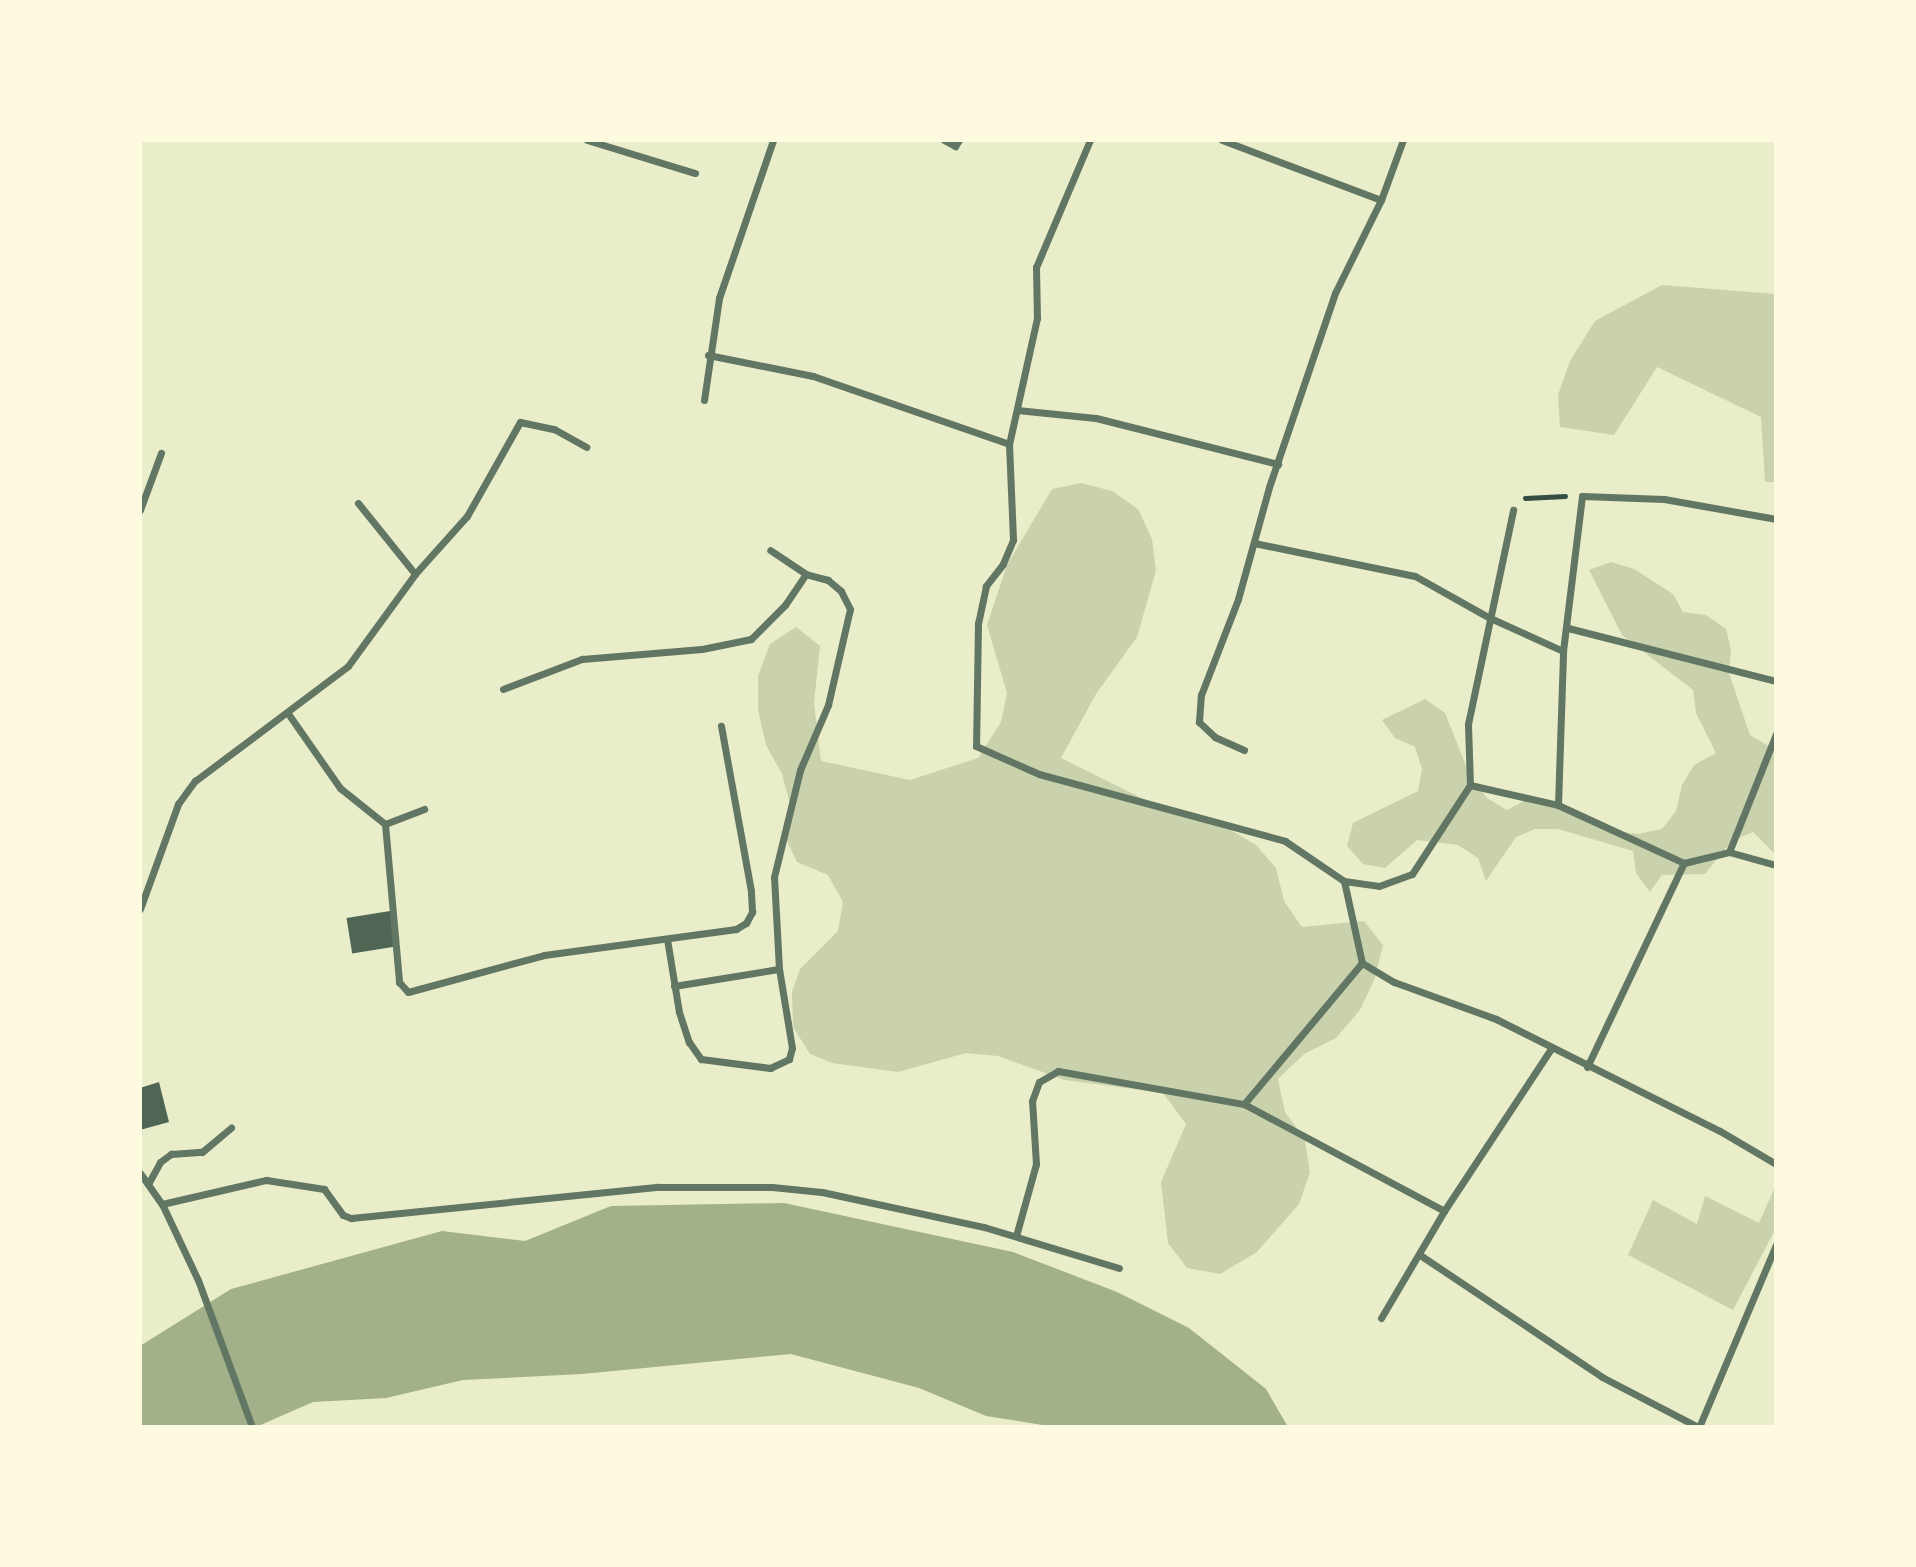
<!DOCTYPE html>
<html>
<head>
<meta charset="utf-8">
<style>
  body { margin:0 }
  #map { position:relative; width:1916px; height:1567px; overflow:hidden; background:#e9edc9; font-family:"PT Sans",sans-serif }
  div>[style] { position:absolute }
  .green>* { inset:0; background:#cad2ad }
  .water>* { inset:0; background:#a3b18a }
  .building>* { inset:0; background:#4f6655; transform-origin:0 0 }
  .path>* { height:4.5px; margin:-2.25px; padding:0 2.25px; transform-origin:2.25px; border-radius:2.25px; background:#344e41 }
  .minor>* { height:7px; margin:-3.5px; padding:0 3.5px; transform-origin:3.5px; border-radius:3.5px; background:#617663 }
  span { translate:-50% -50%; white-space:nowrap; text-align:center; line-height:1.15; -webkit-text-stroke:7px #fefae0; paint-order:stroke }
  .frame { position:absolute; inset:0; border:142px solid #fefae0; pointer-events:none }
</style>
</head>
<body>
<div id="map">
  <div class="green">
    <i style="clip-path:polygon(1662px 285px,1776px 294px,1776px 482px,1765px 482px,1761px 417px,1657px 367px,1614px 435px,1560px 427px,1558px 395px,1570px 361px,1595px 321px)"></i>
    <i style="clip-path:polygon(1081px 483px,1112px 491px,1138px 509px,1152px 539px,1156px 571px,1137px 637px,1096px 694px,1061px 758px,1172px 813px,1229px 829px,1256px 845px,1276px 868px,1284px 901px,1302px 927px,1364px 921px,1383px 945px,1375px 978px,1360px 1010px,1336px 1038px,1304px 1054px,1278px 1079px,1285px 1112px,1305px 1140px,1310px 1172px,1299px 1204px,1257px 1252px,1220px 1274px,1187px 1268px,1168px 1243px,1161px 1182px,1186px 1124px,1163px 1093px,1065px 1080px,998px 1056px,966px 1053px,898px 1072px,832px 1063px,810px 1054px,793px 1027px,792px 992px,800px 969px,838px 931px,843px 902px,828px 875px,797px 862px,783px 833px,790px 804px,782px 774px,766px 745px,758px 710px,758px 676px,770px 644px,796px 627px,820px 646px,814px 703px,821px 761px,910px 780px,978px 758px,1001px 722px,1007px 693px,987px 625px,1007px 565px,1052px 489px)"></i>
    <i style="clip-path:polygon(1611px 562px,1634px 569px,1673px 594px,1683px 612px,1706px 615px,1726px 629px,1731px 650px,1729px 673px,1750px 735px,1770px 747px,1776px 740px,1776px 855px,1753px 832px,1732px 841px,1705px 874px,1662px 875px,1650px 892px,1636px 873px,1633px 851px,1558px 829px,1535px 829px,1516px 837px,1486px 881px,1478px 858px,1458px 845px,1417px 840px,1385px 868px,1363px 864px,1347px 846px,1353px 823px,1418px 791px,1422px 769px,1415px 747px,1395px 738px,1382px 720px,1425px 699px,1445px 713px,1471px 778px,1487px 798px,1507px 810px,1528px 799px,1550px 801px,1615px 831px,1638px 834px,1662px 829px,1676px 811px,1682px 785px,1694px 765px,1716px 753px,1696px 713px,1693px 690px,1622px 635px,1589px 570px)"></i>
    <i style="clip-path:polygon(1774px 1189px,1776px 1228px,1733px 1310px,1628px 1255px,1653px 1200px,1697px 1224px,1705px 1196px,1759px 1223px)"></i>
  </div>
  <div class="water">
    <i style="clip-path:polygon(784px 1203px,1013px 1252px,1117px 1292px,1189px 1328px,1266px 1389px,1288px 1427px,1055px 1427px,986px 1416px,919px 1388px,791px 1354px,582px 1374px,463px 1380px,386px 1398px,313px 1402px,256px 1427px,140px 1427px,140px 1346px,231px 1289px,442px 1231px,525px 1241px,611px 1206px)"></i>
  </div>
  <div class="building">
    <i style="left:390px;top:911px;width:36px;height:44px;rotate:81deg"></i>
    <i style="clip-path:polygon(159px 1082px,169px 1122px,140px 1130px,140px 1088px)"></i>
  </div>
  <div class="path">
    <i style="left:1525px;top:498px;width:40px;rotate:-2.9deg"></i>
  </div>
  <div class="minor">
    <i style="left:587px;top:140px;width:113px;rotate:17deg"></i>
    <i style="left:944px;top:140px;width:13px;rotate:29deg"></i>
    <i style="left:955px;top:146px;width:7px;rotate:-56deg"></i>
    <i style="left:1090px;top:140px;width:138px;rotate:113deg"></i>
    <i style="left:1036px;top:267px;width:51px;rotate:88.9deg"></i>
    <i style="left:1037px;top:318px;width:129px;rotate:102.5deg"></i>
    <i style="left:1009px;top:444px;width:96px;rotate:87.6deg"></i>
    <i style="left:1013px;top:540px;width:26px;rotate:113deg"></i>
    <i style="left:1003px;top:564px;width:28px;rotate:128deg"></i>
    <i style="left:986px;top:586px;width:38px;rotate:102deg"></i>
    <i style="left:978px;top:623px;width:123px;rotate:90.9deg"></i>
    <i style="left:976px;top:746px;width:69px;rotate:24deg"></i>
    <i style="left:1039px;top:774px;width:255px;rotate:15.2deg"></i>
    <i style="left:1285px;top:841px;width:71px;rotate:34.1deg"></i>
    <i style="left:1344px;top:881px;width:35px;rotate:8deg"></i>
    <i style="left:1379px;top:886px;width:35px;rotate:-20deg"></i>
    <i style="left:1412px;top:874px;width:106px;rotate:-56.9deg"></i>
    <i style="left:1470px;top:785px;width:90px;rotate:12.8deg"></i>
    <i style="left:1558px;top:805px;width:139px;rotate:24.7deg"></i>
    <i style="left:1684px;top:863px;width:46px;rotate:-13.7deg"></i>
    <i style="left:1729px;top:852px;width:49px;rotate:15.5deg"></i>
    <i style="left:1222px;top:140px;width:170px;rotate:20.7deg"></i>
    <i style="left:1381px;top:200px;width:64px;rotate:-69.9deg"></i>
    <i style="left:708px;top:355px;width:107px;rotate:11.3deg"></i>
    <i style="left:813px;top:376px;width:207px;rotate:19.1deg"></i>
    <i style="left:704px;top:400px;width:103px;rotate:-81.6deg"></i>
    <i style="left:719px;top:298px;width:167px;rotate:-71.1deg"></i>
    <i style="left:1017px;top:410px;width:79px;rotate:5.8deg"></i>
    <i style="left:1096px;top:418px;width:188px;rotate:14.2deg"></i>
    <i style="left:358px;top:503px;width:91px;rotate:51.2deg"></i>
    <i style="left:415px;top:574px;width:78px;rotate:-48.1deg"></i>
    <i style="left:467px;top:516px;width:108px;rotate:-60.6deg"></i>
    <i style="left:520px;top:422px;width:35px;rotate:12deg"></i>
    <i style="left:554px;top:429px;width:37px;rotate:29deg"></i>
    <i style="left:140px;top:510px;width:61px;rotate:-69.8deg"></i>
    <i style="left:1254px;top:543px;width:164px;rotate:11.6deg"></i>
    <i style="left:1415px;top:576px;width:84px;rotate:29.3deg"></i>
    <i style="left:1488px;top:617px;width:82px;rotate:24.4deg"></i>
    <i style="left:1568px;top:628px;width:215px;rotate:14.3deg"></i>
    <i style="left:503px;top:689px;width:85px;rotate:-20.8deg"></i>
    <i style="left:582px;top:659px;width:120px;rotate:-4.8deg"></i>
    <i style="left:702px;top:649px;width:50px;rotate:-11.5deg"></i>
    <i style="left:751px;top:639px;width:48px;rotate:-45deg"></i>
    <i style="left:785px;top:605px;width:37px;rotate:-56deg"></i>
    <i style="left:287px;top:712px;width:93px;rotate:55.1deg"></i>
    <i style="left:340px;top:788px;width:58px;rotate:38.7deg"></i>
    <i style="left:385px;top:824px;width:159px;rotate:84.9deg"></i>
    <i style="left:399px;top:982px;width:13px;rotate:48deg"></i>
    <i style="left:408px;top:992px;width:141px;rotate:-15.2deg"></i>
    <i style="left:544px;top:955px;width:194px;rotate:-7.7deg"></i>
    <i style="left:736px;top:929px;width:12px;rotate:-31deg"></i>
    <i style="left:746px;top:923px;width:13px;rotate:-61deg"></i>
    <i style="left:752px;top:912px;width:21px;rotate:-93deg"></i>
    <i style="left:751px;top:891px;width:168px;rotate:-100.3deg"></i>
    <i style="left:1244px;top:750px;width:32px;rotate:-156deg"></i>
    <i style="left:1215px;top:737px;width:22px;rotate:-137deg"></i>
    <i style="left:1199px;top:722px;width:27px;rotate:-86deg"></i>
    <i style="left:1201px;top:695px;width:103px;rotate:-68.9deg"></i>
    <i style="left:1238px;top:599px;width:116px;rotate:-74.5deg"></i>
    <i style="left:1269px;top:487px;width:205px;rotate:-71.2deg"></i>
    <i style="left:1335px;top:293px;width:104px;rotate:-63.7deg"></i>
    <i style="left:1470px;top:785px;width:61px;rotate:-91.9deg"></i>
    <i style="left:1468px;top:724px;width:219px;rotate:-78.1deg"></i>
    <i style="left:1558px;top:805px;width:154px;rotate:-88.1deg"></i>
    <i style="left:1563px;top:651px;width:156px;rotate:-83deg"></i>
    <i style="left:1582px;top:496px;width:82px;rotate:2.1deg"></i>
    <i style="left:1664px;top:499px;width:114px;rotate:10.1deg"></i>
    <i style="left:385px;top:824px;width:42px;rotate:-21deg"></i>
    <i style="left:1729px;top:852px;width:127px;rotate:-68.3deg"></i>
    <i style="left:140px;top:909px;width:112px;rotate:-70.1deg"></i>
    <i style="left:178px;top:804px;width:29px;rotate:-54deg"></i>
    <i style="left:195px;top:781px;width:191px;rotate:-36.9deg"></i>
    <i style="left:348px;top:666px;width:114px;rotate:-53.9deg"></i>
    <i style="left:667px;top:939px;width:74px;rotate:80.7deg"></i>
    <i style="left:679px;top:1012px;width:32px;rotate:72deg"></i>
    <i style="left:689px;top:1042px;width:21px;rotate:55deg"></i>
    <i style="left:701px;top:1059px;width:70px;rotate:7.4deg"></i>
    <i style="left:770px;top:1068px;width:21px;rotate:-25deg"></i>
    <i style="left:789px;top:1059px;width:11px;rotate:-75deg"></i>
    <i style="left:792px;top:1048px;width:80px;rotate:-99.3deg"></i>
    <i style="left:779px;top:969px;width:92px;rotate:-93.1deg"></i>
    <i style="left:774px;top:877px;width:110px;rotate:-76.3deg"></i>
    <i style="left:800px;top:770px;width:71px;rotate:-66.7deg"></i>
    <i style="left:828px;top:705px;width:98px;rotate:-77.1deg"></i>
    <i style="left:850px;top:609px;width:20px;rotate:-117deg"></i>
    <i style="left:841px;top:591px;width:17px;rotate:-140deg"></i>
    <i style="left:828px;top:580px;width:23px;rotate:-165deg"></i>
    <i style="left:806px;top:574px;width:43px;rotate:-146.3deg"></i>
    <i style="left:1362px;top:963px;width:37px;rotate:31deg"></i>
    <i style="left:1394px;top:982px;width:109px;rotate:19.9deg"></i>
    <i style="left:1496px;top:1019px;width:250px;rotate:26.6deg"></i>
    <i style="left:1720px;top:1131px;width:65px;rotate:30.5deg"></i>
    <i style="left:674px;top:986px;width:106px;rotate:-9.2deg"></i>
    <i style="left:1587px;top:1067px;width:226px;rotate:-64.6deg"></i>
    <i style="left:1244px;top:1104px;width:227px;rotate:28.1deg"></i>
    <i style="left:140px;top:1173px;width:38px;rotate:55deg"></i>
    <i style="left:162px;top:1204px;width:84px;rotate:64.7deg"></i>
    <i style="left:198px;top:1280px;width:157px;rotate:69.8deg"></i>
    <i style="left:148px;top:1184px;width:25px;rotate:-61deg"></i>
    <i style="left:160px;top:1162px;width:14px;rotate:-36deg"></i>
    <i style="left:171px;top:1154px;width:31px;rotate:-4deg"></i>
    <i style="left:202px;top:1152px;width:38px;rotate:-40deg"></i>
    <i style="left:162px;top:1204px;width:107px;rotate:-13deg"></i>
    <i style="left:266px;top:1180px;width:59px;rotate:8.8deg"></i>
    <i style="left:324px;top:1189px;width:32px;rotate:54deg"></i>
    <i style="left:343px;top:1215px;width:9px;rotate:21deg"></i>
    <i style="left:351px;top:1218px;width:309px;rotate:-5.8deg"></i>
    <i style="left:658px;top:1187px;width:114px"></i>
    <i style="left:772px;top:1187px;width:50px;rotate:5.7deg"></i>
    <i style="left:822px;top:1192px;width:166px;rotate:12.2deg"></i>
    <i style="left:984px;top:1227px;width:141px;rotate:16.9deg"></i>
    <i style="left:1016px;top:1236px;width:75px;rotate:-74.5deg"></i>
    <i style="left:1036px;top:1164px;width:63px;rotate:-93.6deg"></i>
    <i style="left:1032px;top:1101px;width:20px;rotate:-70deg"></i>
    <i style="left:1039px;top:1082px;width:22px;rotate:-30deg"></i>
    <i style="left:1058px;top:1071px;width:189px;rotate:10.1deg"></i>
    <i style="left:1244px;top:1104px;width:184px;rotate:-50.1deg"></i>
    <i style="left:1362px;top:963px;width:84px;rotate:-102.4deg"></i>
    <i style="left:1420px;top:1255px;width:219px;rotate:33.8deg"></i>
    <i style="left:1602px;top:1377px;width:108px;rotate:27.5deg"></i>
    <i style="left:1381px;top:1318px;width:124px;rotate:-59.5deg"></i>
    <i style="left:1444px;top:1211px;width:194px;rotate:-56.6deg"></i>
    <i style="left:1699px;top:1427px;width:198px;rotate:-67.1deg"></i>
  </div>
  <div class="frame"></div>
</div>
</body>
</html>
